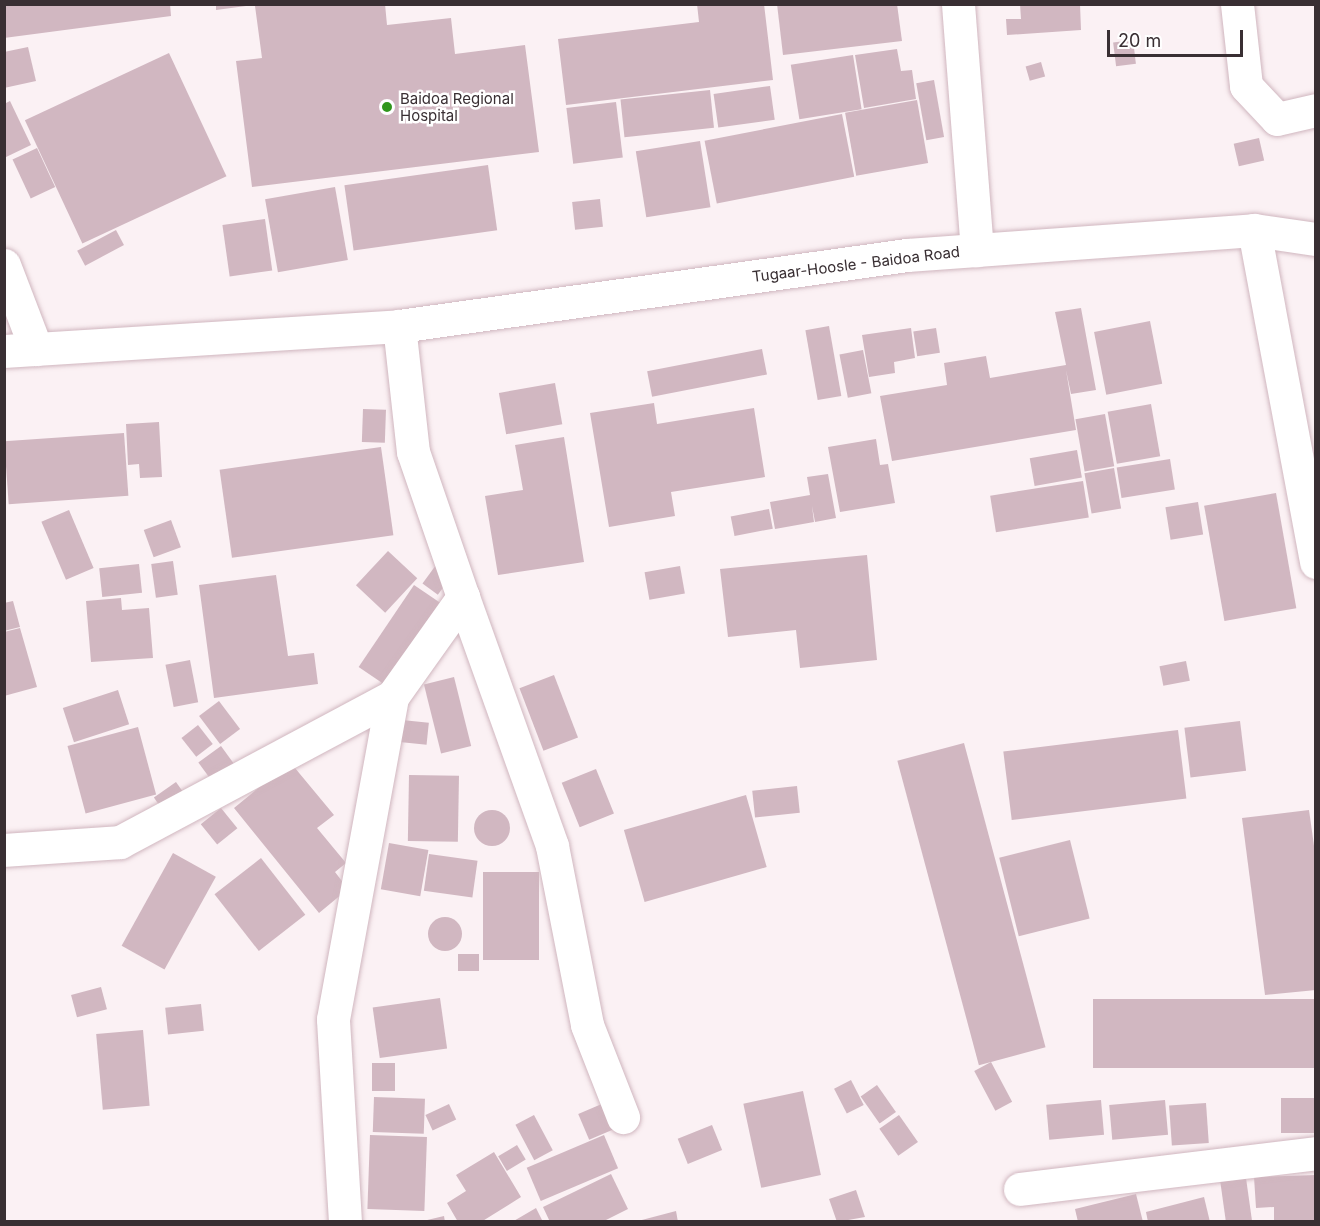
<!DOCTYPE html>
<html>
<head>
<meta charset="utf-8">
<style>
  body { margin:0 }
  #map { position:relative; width:1320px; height:1226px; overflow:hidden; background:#fbf1f4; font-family:Inter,sans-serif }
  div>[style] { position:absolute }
  .building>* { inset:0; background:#d1b7c1; transform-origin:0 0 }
  .round { border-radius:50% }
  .roads { filter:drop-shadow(0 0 2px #d0b6bf) drop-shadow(0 0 2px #d0b6bf) }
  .minor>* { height:33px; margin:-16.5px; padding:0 16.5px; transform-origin:16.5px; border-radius:16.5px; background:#fff }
  .major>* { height:33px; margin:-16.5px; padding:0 16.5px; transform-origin:16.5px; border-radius:16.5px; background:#fff }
  .dots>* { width:16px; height:16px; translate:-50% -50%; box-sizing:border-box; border:3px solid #fff; border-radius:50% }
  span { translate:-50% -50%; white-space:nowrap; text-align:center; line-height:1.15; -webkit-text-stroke:5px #fff; paint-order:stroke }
  .poi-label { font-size:15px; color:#392f33 }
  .left { translate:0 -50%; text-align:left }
  .street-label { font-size:15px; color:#392f33 }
  .frame { position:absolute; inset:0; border:6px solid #392f33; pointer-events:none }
  .scale { position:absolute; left:1107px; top:30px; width:136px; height:27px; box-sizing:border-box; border:3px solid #392f33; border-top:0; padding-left:8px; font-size:18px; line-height:21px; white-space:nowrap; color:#392f33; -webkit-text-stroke:4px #fff; paint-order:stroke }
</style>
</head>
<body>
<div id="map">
  <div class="building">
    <i style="clip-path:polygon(4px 4px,170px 4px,171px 16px,4px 38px)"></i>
    <i style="clip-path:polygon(216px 4px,246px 4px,246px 6px,216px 10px)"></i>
    <i style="clip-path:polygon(385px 4px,387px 25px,451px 18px,455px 54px,525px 45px,539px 152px,252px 187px,236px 61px,262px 58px,255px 6px)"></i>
    <i style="clip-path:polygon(697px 4px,764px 4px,773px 80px,566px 105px,558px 39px,699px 22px)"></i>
    <i style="clip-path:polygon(777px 4px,897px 4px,902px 41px,783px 55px)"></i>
    <i style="clip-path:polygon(1020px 4px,1080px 4px,1081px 30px,1007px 35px,1006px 19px,1021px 19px)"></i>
    <i style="left:1133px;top:40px;width:24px;height:20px;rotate:83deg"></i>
    <i style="clip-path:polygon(28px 47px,36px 81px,4px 88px,4px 52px)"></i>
    <i style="clip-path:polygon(897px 49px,901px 71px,912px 70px,916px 99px,864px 108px,855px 55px)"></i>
    <i style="left:169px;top:53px;width:136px;height:159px;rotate:65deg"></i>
    <i style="left:853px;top:55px;width:55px;height:63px;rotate:81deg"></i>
    <i style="left:1041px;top:62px;width:15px;height:16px;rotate:74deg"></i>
    <i style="left:934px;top:80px;width:58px;height:18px;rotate:80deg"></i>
    <i style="left:770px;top:86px;width:34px;height:57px;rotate:82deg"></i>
    <i style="left:710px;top:90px;width:38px;height:90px;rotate:84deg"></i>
    <i style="left:917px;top:100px;width:64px;height:73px;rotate:80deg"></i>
    <i style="clip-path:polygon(10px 101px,31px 145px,4px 158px,4px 104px)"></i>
    <i style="left:616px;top:102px;width:56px;height:50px;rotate:83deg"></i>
    <i style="left:842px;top:114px;width:64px;height:140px;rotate:79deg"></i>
    <i style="left:1259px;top:138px;width:23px;height:26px;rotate:77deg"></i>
    <i style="left:700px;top:141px;width:67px;height:65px;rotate:81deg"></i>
    <i style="left:37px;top:148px;width:43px;height:27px;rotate:65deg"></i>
    <i style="left:488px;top:165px;width:66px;height:145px;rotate:82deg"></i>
    <i style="left:335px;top:187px;width:74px;height:71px;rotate:80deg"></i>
    <i style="left:600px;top:199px;width:28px;height:28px;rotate:84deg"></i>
    <i style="left:265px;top:219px;width:52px;height:43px;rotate:82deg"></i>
    <i style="left:116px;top:230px;width:17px;height:44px;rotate:62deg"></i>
    <i style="clip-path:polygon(1081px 308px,1096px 390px,1071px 394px,1066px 370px,1076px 430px,892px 461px,880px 396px,947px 385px,944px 363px,986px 356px,990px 378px,1066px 365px,1055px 312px)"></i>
    <i style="left:1150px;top:321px;width:64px;height:57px;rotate:79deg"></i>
    <i style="left:829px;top:326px;width:71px;height:24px;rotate:80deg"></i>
    <i style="clip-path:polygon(911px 328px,915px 358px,894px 362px,895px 373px,869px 377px,862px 335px)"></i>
    <i style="left:936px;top:328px;width:25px;height:23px;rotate:81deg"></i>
    <i style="left:762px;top:349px;width:26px;height:117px;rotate:79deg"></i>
    <i style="left:863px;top:350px;width:44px;height:24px;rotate:79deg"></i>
    <i style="left:555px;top:383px;width:42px;height:57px;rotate:80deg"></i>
    <i style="clip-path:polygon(654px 403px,657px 424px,754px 408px,765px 477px,671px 492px,675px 516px,609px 527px,590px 413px)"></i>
    <i style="left:1151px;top:404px;width:53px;height:44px;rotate:80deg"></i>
    <i style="left:363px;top:409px;width:23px;height:33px;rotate:2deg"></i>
    <i style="left:1105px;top:414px;width:53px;height:30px;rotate:80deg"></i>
    <i style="clip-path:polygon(159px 422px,162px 477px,140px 478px,139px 464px,128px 465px,126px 424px)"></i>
    <i style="left:124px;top:433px;width:63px;height:120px;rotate:86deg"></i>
    <i style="clip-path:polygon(564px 437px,584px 562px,498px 575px,485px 496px,523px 490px,515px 445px)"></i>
    <i style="clip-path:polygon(876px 439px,880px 465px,888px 464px,895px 503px,840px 512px,828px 447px)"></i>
    <i style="left:381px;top:447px;width:89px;height:163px;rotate:82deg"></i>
    <i style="left:1077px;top:450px;width:28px;height:48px;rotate:80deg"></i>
    <i style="left:1170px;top:459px;width:31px;height:54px;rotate:81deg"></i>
    <i style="left:1114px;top:468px;width:41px;height:30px;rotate:80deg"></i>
    <i style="clip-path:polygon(828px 474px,836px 518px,815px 522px,812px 506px,814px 522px,775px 529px,770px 502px,810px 495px,807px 477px)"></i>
    <i style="left:1083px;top:481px;width:37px;height:94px;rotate:81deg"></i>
    <i style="left:1276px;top:493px;width:117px;height:73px;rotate:80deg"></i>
    <i style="left:1198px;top:502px;width:33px;height:33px;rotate:81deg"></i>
    <i style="left:769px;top:509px;width:20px;height:39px;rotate:79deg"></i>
    <i style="left:69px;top:510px;width:63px;height:30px;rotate:67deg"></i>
    <i style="left:171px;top:520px;width:29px;height:29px;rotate:70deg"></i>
    <i style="left:388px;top:551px;width:40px;height:47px;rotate:43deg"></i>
    <i style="clip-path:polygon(867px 555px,877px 660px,800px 668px,796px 630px,728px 637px,720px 569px)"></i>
    <i style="left:173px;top:561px;width:34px;height:22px;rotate:82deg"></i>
    <i style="left:139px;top:564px;width:29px;height:40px;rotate:84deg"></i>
    <i style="left:436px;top:565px;width:19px;height:23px;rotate:36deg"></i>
    <i style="left:680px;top:566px;width:28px;height:36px;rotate:80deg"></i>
    <i style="clip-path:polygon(276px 575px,288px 656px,314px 653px,318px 684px,214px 698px,199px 585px)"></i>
    <i style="left:414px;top:585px;width:36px;height:99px;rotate:34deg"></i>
    <i style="clip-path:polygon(121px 598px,122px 610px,149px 608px,153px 658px,91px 662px,86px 601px)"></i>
    <i style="clip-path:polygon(13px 601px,20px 627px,4px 631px,4px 603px)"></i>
    <i style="clip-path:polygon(20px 628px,37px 687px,4px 696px,4px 632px)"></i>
    <i style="left:190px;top:660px;width:43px;height:25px;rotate:79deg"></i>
    <i style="left:1186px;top:661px;width:20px;height:27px;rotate:79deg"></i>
    <i style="left:554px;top:675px;width:67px;height:37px;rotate:69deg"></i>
    <i style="left:454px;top:677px;width:71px;height:31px;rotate:76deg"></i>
    <i style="left:118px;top:690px;width:36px;height:58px;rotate:72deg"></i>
    <i style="left:219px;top:701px;width:35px;height:25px;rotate:53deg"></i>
    <i style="left:402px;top:720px;width:27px;height:22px;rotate:6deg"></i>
    <i style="left:1240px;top:721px;width:50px;height:56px;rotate:83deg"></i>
    <i style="left:198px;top:725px;width:24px;height:21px;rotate:52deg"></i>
    <i style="left:138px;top:727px;width:70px;height:73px;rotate:75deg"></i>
    <i style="left:1178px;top:730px;width:69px;height:176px;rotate:83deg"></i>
    <i style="left:964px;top:743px;width:315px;height:69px;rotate:75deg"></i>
    <i style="left:221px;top:746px;width:24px;height:28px;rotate:54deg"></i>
    <i style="clip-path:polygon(290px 762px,334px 815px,317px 828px,346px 863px,335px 872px,348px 889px,319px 913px,234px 808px)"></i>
    <i style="left:596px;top:769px;width:48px;height:37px;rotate:68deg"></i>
    <i style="left:409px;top:775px;width:50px;height:66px;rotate:1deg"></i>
    <i style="left:176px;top:782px;width:19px;height:27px;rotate:55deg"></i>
    <i style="left:797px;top:786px;width:27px;height:45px;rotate:84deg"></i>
    <i style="left:746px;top:795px;width:75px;height:127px;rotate:74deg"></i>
    <i style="left:221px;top:808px;width:26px;height:26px;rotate:51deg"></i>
    <i style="clip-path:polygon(1309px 810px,1316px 860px,1316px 990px,1265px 995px,1242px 818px)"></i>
    <i class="round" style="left:474px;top:810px;width:36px;height:36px"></i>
    <i style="left:1070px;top:840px;width:81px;height:73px;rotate:76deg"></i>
    <i style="left:389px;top:843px;width:40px;height:47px;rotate:10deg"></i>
    <i style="left:173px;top:853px;width:49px;height:106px;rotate:29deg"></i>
    <i style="left:429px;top:854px;width:49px;height:37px;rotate:8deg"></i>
    <i style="left:261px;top:858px;width:72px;height:59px;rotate:52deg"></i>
    <i style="left:483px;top:872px;width:56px;height:88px"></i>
    <i class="round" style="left:428px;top:917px;width:34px;height:34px"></i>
    <i style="left:458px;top:954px;width:21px;height:17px"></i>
    <i style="left:101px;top:987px;width:23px;height:31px;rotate:75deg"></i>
    <i style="left:440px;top:998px;width:51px;height:68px;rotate:82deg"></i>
    <i style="left:1316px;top:999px;width:69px;height:223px;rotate:90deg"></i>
    <i style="left:201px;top:1004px;width:27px;height:36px;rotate:84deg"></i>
    <i style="left:143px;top:1030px;width:76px;height:47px;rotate:85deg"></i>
    <i style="left:991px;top:1062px;width:45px;height:19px;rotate:62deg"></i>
    <i style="left:372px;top:1063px;width:23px;height:28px"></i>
    <i style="left:851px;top:1080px;width:28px;height:19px;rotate:63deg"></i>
    <i style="left:877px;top:1085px;width:33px;height:20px;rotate:55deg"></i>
    <i style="left:803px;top:1091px;width:86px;height:61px;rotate:78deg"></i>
    <i style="left:374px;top:1097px;width:51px;height:35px;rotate:2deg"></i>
    <i style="left:1281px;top:1098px;width:33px;height:35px"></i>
    <i style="left:1101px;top:1100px;width:35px;height:55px;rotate:85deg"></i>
    <i style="left:1165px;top:1100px;width:35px;height:56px;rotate:85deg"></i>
    <i style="left:604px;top:1103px;width:28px;height:28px;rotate:67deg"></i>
    <i style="left:1206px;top:1103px;width:40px;height:37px;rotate:86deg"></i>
    <i style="left:449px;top:1104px;width:17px;height:26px;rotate:65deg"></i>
    <i style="left:534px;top:1115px;width:40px;height:21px;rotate:62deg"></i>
    <i style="left:899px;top:1115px;width:33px;height:24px;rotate:55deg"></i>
    <i style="left:712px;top:1125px;width:27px;height:37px;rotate:68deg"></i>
    <i style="left:370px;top:1135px;width:57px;height:74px;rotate:2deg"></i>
    <i style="left:604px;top:1135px;width:36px;height:84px;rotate:67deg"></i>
    <i style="left:517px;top:1145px;width:17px;height:22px;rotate:59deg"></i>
    <i style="clip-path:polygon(494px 1152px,521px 1197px,481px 1222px,458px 1222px,447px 1203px,466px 1191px,456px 1175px)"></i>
    <i style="clip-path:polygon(611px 1174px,628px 1209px,602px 1222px,550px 1222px,543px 1207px)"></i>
    <i style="clip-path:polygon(1316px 1175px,1316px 1222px,1274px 1222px,1274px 1207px,1256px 1208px,1254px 1177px)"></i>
    <i style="left:1246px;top:1178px;width:44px;height:26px;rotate:82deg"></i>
    <i style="clip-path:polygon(856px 1190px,865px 1217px,837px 1222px,829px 1199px)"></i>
    <i style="clip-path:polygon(1136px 1194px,1143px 1222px,1078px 1222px,1075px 1209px)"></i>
    <i style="clip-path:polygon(1204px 1197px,1210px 1222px,1148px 1222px,1146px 1212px)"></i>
    <i style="clip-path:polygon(536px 1208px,543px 1222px,512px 1222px)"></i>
    <i style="clip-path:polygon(676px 1211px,678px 1222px,638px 1222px,638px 1221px)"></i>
    <i style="clip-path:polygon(444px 1216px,445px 1222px,423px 1222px,423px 1221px)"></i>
  </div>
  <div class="roads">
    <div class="minor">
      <i style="left:958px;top:4px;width:247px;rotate:85.6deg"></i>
      <i style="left:1237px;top:4px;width:82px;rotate:83.7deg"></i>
      <i style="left:1246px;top:86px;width:45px;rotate:46.8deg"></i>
      <i style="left:1277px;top:119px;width:40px;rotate:-13deg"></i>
      <i style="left:1254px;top:230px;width:338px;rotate:79.4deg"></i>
      <i style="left:4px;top:265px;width:90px;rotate:69.1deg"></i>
      <i style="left:463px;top:597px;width:264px;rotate:70.3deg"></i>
      <i style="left:552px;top:846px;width:182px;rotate:78.9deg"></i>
      <i style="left:587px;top:1025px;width:99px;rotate:68.6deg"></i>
      <i style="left:4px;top:850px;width:116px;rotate:-3.9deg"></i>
      <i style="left:120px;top:842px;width:308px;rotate:-28.1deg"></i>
      <i style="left:392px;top:697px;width:123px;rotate:-54.6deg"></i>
      <i style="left:463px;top:597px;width:153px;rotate:-109deg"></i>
      <i style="left:413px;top:452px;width:127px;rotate:-96.3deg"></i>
      <i style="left:1020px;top:1189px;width:298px;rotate:-6.9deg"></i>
      <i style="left:345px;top:1222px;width:203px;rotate:-93.4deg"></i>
      <i style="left:333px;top:1019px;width:327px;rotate:-79.6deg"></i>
    </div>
    <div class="major">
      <i style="left:4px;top:351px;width:396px;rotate:-3.6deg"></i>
      <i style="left:399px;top:326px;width:513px;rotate:-7.96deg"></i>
      <i style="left:907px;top:255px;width:348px;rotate:-4.1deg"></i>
      <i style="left:1254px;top:230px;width:63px;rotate:8.3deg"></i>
    </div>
  </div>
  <div class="dots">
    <i style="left:387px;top:107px;background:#30961c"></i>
  </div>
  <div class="poi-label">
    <span class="left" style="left:400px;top:107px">Baidoa Regional<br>Hospital</span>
  </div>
  <div class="street-label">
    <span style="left:856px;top:264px;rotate:-7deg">Tugaar-Hoosle - Baidoa Road</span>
  </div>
  <div class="frame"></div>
  <div class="scale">20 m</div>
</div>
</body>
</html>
